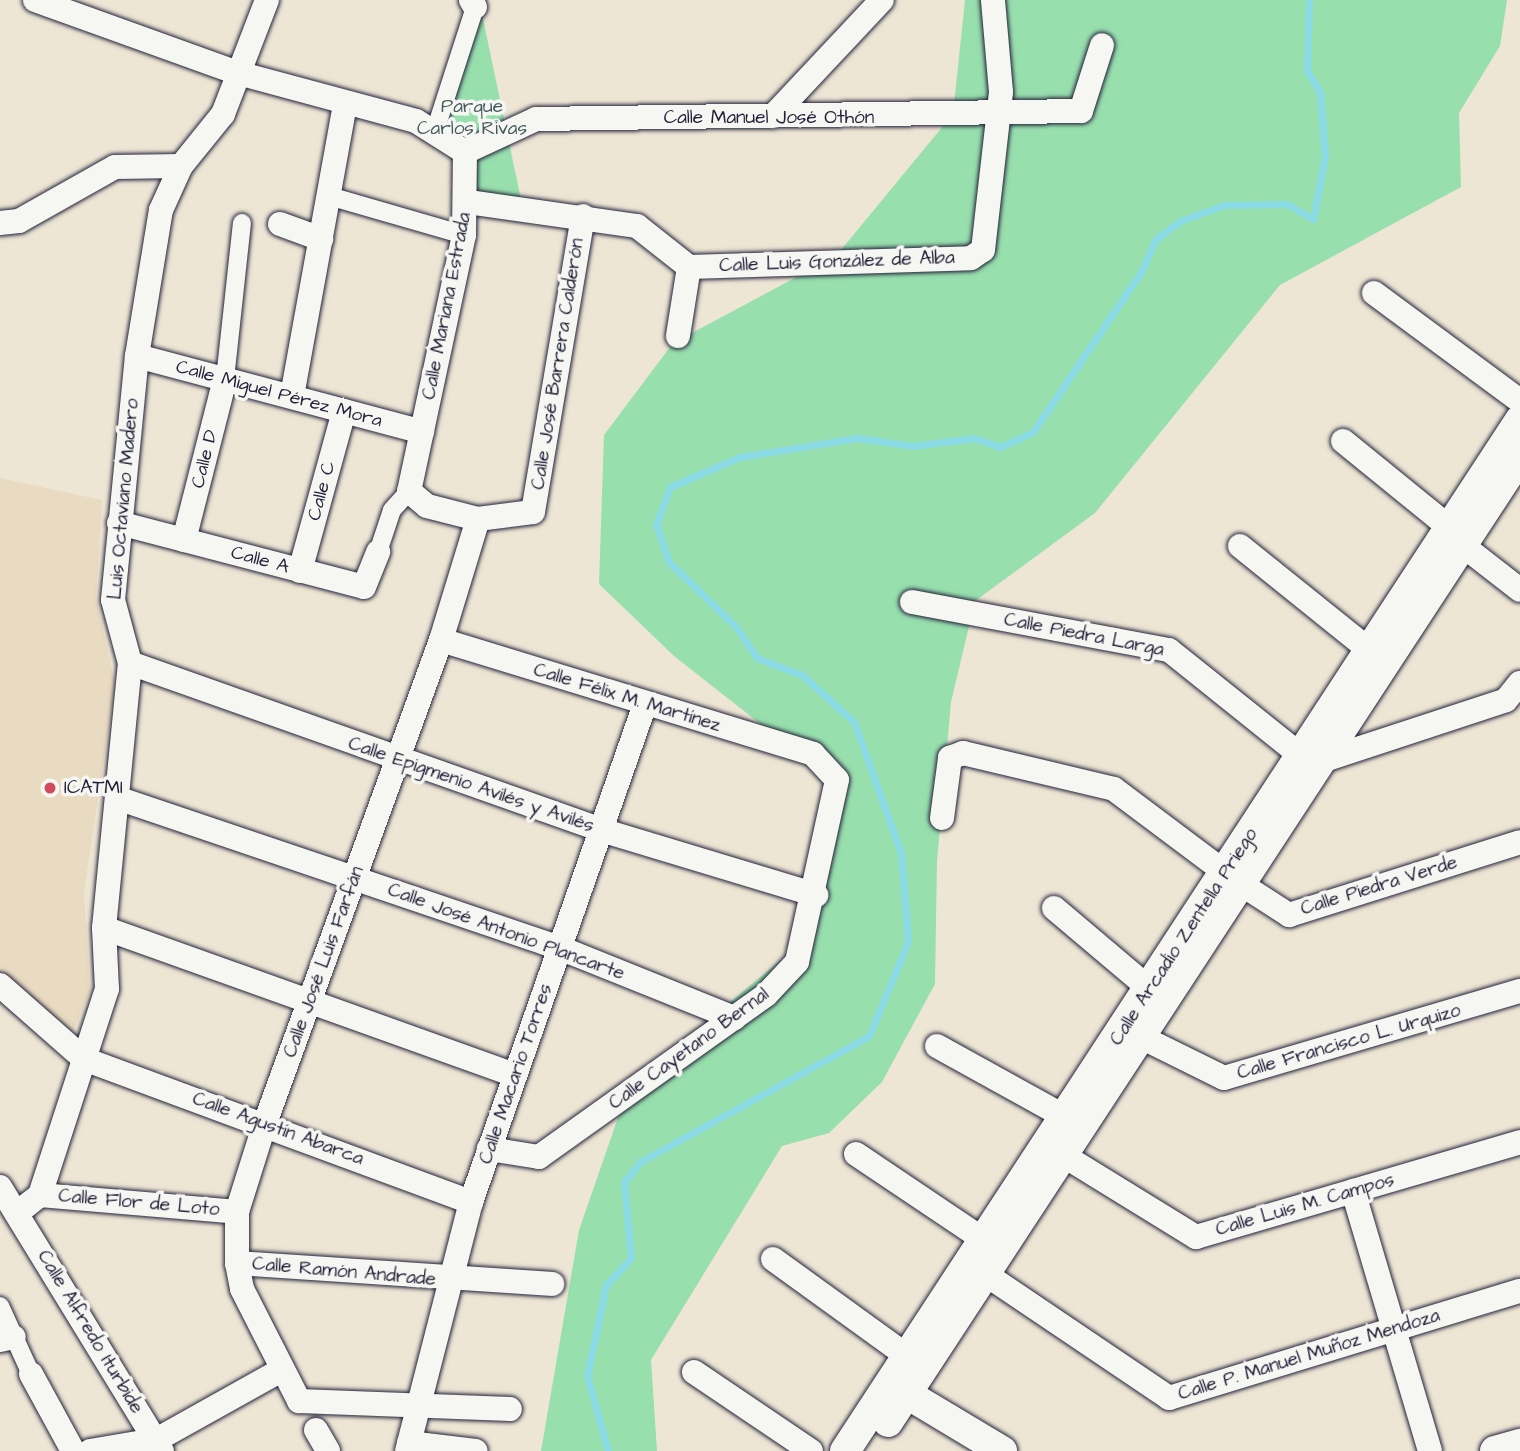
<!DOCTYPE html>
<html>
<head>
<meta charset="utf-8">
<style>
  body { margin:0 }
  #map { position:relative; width:1520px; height:1451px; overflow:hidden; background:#eee6d5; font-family:"Architects Daughter",sans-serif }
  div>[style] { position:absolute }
  .built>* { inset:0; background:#e9dbc1 }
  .green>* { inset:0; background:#98dfae }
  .stream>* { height:7px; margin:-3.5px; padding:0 3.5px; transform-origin:3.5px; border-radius:3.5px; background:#8adae5 }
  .roads { filter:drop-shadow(0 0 2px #22223b) drop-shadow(0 0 2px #22223b) }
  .pedestrian>* { height:18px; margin:-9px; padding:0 9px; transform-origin:9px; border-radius:9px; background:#f6f6f2 }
  .minor>* { height:24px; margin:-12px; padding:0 12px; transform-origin:12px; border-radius:12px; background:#f6f6f2 }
  .tertiary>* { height:30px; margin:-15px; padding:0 15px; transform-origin:15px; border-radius:15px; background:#f6f6f2 }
  .dots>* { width:19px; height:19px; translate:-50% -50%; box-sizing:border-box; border:4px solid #f6f6f2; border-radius:50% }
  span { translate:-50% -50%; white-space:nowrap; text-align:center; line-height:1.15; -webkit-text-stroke:7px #f6f6f2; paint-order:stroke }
  .park-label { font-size:19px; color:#455b5e }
  .street-label { font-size:19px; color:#22223b }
  .poi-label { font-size:19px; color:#22223b }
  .left { translate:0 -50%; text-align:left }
</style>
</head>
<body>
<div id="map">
  <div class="built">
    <i style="clip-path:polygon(0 478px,102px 500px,96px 598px,115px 684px,84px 893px,90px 991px,70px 1038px,0 972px)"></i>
  </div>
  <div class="green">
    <i style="clip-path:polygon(965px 0,1507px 0,1500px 46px,1459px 113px,1461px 187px,1280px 285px,1095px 513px,975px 601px,951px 702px,937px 862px,935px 984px,882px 1082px,829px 1133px,782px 1146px,651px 1360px,657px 1451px,541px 1451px,579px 1230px,629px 1086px,787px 955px,832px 780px,674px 656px,599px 584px,604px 435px,673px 343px,836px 256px,953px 114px)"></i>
    <i style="clip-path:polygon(482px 14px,523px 209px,471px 201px,469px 154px,436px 129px)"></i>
  </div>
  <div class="stream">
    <i style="left:608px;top:1451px;width:78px;rotate:-105.6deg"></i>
    <i style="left:587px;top:1376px;width:93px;rotate:-78.2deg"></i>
    <i style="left:606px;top:1285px;width:37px;rotate:-47deg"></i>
    <i style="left:631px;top:1258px;width:76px;rotate:-95.3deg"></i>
    <i style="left:624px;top:1182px;width:26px;rotate:-51deg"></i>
    <i style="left:640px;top:1162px;width:261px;rotate:-28.8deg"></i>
    <i style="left:869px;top:1036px;width:102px;rotate:-67.5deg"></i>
    <i style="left:908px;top:942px;width:89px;rotate:-94.5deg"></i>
    <i style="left:901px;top:853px;width:139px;rotate:-109.7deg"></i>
    <i style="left:854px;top:722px;width:70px;rotate:-137.9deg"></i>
    <i style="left:802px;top:675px;width:48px;rotate:-159.3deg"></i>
    <i style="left:757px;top:658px;width:37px;rotate:-124deg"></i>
    <i style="left:736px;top:627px;width:93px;rotate:-135.9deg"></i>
    <i style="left:669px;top:562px;width:39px;rotate:-109deg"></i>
    <i style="left:656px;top:525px;width:40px;rotate:-69.8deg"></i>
    <i style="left:670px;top:487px;width:76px;rotate:-23.2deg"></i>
    <i style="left:740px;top:457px;width:119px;rotate:-9.2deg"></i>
    <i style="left:857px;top:438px;width:57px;rotate:8.1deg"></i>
    <i style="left:913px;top:446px;width:62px;rotate:-7.5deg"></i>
    <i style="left:974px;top:438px;width:28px;rotate:19deg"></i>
    <i style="left:1000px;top:447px;width:36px;rotate:-24deg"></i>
    <i style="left:1033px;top:432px;width:193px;rotate:-56deg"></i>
    <i style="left:1141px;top:272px;width:35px;rotate:-66deg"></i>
    <i style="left:1155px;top:240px;width:31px;rotate:-37deg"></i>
    <i style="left:1180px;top:221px;width:47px;rotate:-20deg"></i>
    <i style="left:1224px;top:205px;width:63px;rotate:-0.9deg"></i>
    <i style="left:1287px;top:204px;width:30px;rotate:30deg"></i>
    <i style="left:1313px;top:219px;width:64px;rotate:-79.2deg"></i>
    <i style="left:1325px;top:156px;width:64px;rotate:-94.5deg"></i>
    <i style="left:1320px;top:92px;width:25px;rotate:-122deg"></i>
    <i style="left:1307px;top:71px;width:71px;rotate:-88.4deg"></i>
  </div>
  <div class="roads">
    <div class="pedestrian">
      <i style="left:435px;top:131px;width:130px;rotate:-72.1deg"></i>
      <i style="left:329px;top:196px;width:141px;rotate:16.1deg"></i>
      <i style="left:225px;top:379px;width:157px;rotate:-83.8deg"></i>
      <i style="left:378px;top:552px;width:44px;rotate:-71.6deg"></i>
      <i style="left:392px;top:510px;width:25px;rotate:-48deg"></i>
      <i style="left:0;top:1306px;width:75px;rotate:65.5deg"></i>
    </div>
    <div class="minor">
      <i style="left:35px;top:0;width:216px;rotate:19.8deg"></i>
      <i style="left:238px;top:73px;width:184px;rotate:15.1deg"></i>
      <i style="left:416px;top:121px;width:58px;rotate:32.3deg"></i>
      <i style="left:465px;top:152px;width:83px;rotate:90.7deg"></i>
      <i style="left:464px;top:235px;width:262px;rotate:102.1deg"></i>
      <i style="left:409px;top:491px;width:23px;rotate:40deg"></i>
      <i style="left:427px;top:506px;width:53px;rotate:14.3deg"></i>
      <i style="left:478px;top:519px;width:55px;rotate:-7.3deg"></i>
      <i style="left:533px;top:512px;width:300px;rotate:-80.4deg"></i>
      <i style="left:471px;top:0;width:8px;rotate:60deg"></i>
      <i style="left:773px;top:116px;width:159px;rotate:-46.8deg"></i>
      <i style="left:465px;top:152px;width:78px;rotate:-24.9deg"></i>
      <i style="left:536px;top:119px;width:545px;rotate:-0.84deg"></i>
      <i style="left:1081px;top:111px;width:69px;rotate:-72.3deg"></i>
      <i style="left:468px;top:202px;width:171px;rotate:8.1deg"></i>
      <i style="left:637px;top:226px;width:66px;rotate:38.3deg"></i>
      <i style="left:689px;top:267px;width:70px;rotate:99.1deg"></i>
      <i style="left:0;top:223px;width:19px;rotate:-6deg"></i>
      <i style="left:19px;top:221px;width:110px;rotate:-29.4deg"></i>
      <i style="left:115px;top:167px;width:66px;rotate:-0.9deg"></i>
      <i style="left:280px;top:224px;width:44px;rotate:20.1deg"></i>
      <i style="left:689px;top:267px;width:282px;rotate:-1.8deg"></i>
      <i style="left:971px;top:258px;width:14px;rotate:-34deg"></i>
      <i style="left:983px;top:250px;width:159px;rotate:-83.5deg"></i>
      <i style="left:1001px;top:92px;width:92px;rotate:-95deg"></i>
      <i style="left:1374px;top:293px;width:182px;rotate:36.5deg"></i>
      <i style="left:137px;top:356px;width:295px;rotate:14.9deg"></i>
      <i style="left:292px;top:396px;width:298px;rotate:-79.7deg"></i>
      <i style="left:1343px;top:441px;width:138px;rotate:39.1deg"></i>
      <i style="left:478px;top:519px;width:127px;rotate:107deg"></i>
      <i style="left:441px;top:640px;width:514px;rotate:110.02deg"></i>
      <i style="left:265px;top:1123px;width:93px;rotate:107.5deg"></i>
      <i style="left:237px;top:1212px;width:51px;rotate:90deg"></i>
      <i style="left:237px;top:1263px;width:26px;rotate:79deg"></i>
      <i style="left:242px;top:1289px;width:126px;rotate:63deg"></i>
      <i style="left:299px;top:1401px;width:211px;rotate:2.2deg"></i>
      <i style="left:119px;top:523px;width:253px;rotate:14.6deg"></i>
      <i style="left:364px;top:587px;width:38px;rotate:-68deg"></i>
      <i style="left:184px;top:540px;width:166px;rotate:-75.7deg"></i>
      <i style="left:1240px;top:546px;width:184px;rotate:38.8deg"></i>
      <i style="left:1466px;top:548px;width:68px;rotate:37.9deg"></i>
      <i style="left:300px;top:571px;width:166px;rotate:-74.6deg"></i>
      <i style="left:912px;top:602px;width:261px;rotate:10.6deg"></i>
      <i style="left:1169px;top:650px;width:173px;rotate:38.7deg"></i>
      <i style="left:441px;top:640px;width:389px;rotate:17deg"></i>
      <i style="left:813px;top:754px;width:35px;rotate:47deg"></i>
      <i style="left:837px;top:780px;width:186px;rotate:102.4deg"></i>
      <i style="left:797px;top:962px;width:45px;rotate:133.2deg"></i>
      <i style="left:766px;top:995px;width:279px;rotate:144.5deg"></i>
      <i style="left:539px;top:1157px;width:51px;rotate:-170.9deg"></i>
      <i style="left:130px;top:663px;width:500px;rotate:19.5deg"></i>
      <i style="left:601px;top:830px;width:225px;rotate:16.8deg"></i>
      <i style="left:1327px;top:759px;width:188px;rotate:-18.2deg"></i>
      <i style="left:1506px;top:700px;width:22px;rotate:-51deg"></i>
      <i style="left:117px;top:798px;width:468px;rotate:18.7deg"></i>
      <i style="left:560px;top:948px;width:188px;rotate:21.9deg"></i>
      <i style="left:942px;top:818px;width:61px;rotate:-82.4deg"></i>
      <i style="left:950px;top:758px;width:14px;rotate:-21deg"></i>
      <i style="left:963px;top:753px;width:155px;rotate:13.4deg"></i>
      <i style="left:1114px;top:789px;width:140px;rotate:36.9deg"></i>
      <i style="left:1244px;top:886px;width:54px;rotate:32.8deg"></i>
      <i style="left:1289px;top:915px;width:242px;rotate:-17.5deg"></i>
      <i style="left:1054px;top:908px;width:126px;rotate:40.2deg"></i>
      <i style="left:104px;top:928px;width:436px;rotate:19.7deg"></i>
      <i style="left:0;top:985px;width:112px;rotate:41.4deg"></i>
      <i style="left:84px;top:1059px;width:413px;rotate:20.3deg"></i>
      <i style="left:1143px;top:1038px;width:90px;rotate:26.3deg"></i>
      <i style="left:1224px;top:1078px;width:309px;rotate:-16.4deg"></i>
      <i style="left:937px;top:1046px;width:146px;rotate:29deg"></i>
      <i style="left:856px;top:1154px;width:154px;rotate:33.9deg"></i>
      <i style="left:1066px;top:1157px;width:153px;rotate:31.6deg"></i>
      <i style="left:1196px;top:1237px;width:338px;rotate:-16.3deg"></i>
      <i style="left:0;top:1187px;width:310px;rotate:58.5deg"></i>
      <i style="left:1353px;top:1191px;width:271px;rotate:73.5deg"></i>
      <i style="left:40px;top:1195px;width:198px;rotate:4.9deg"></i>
      <i style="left:17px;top:1213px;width:29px;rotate:-38deg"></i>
      <i style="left:40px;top:1195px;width:217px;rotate:-72deg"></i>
      <i style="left:107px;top:989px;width:61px;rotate:-92.8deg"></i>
      <i style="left:104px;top:928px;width:266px;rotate:-84.4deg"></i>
      <i style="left:130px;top:663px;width:65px;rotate:-105.1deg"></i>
      <i style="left:113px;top:600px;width:245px;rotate:-84.4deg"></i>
      <i style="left:137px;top:356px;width:148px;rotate:-80.7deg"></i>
      <i style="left:161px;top:210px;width:48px;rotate:-65.6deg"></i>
      <i style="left:181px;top:166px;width:67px;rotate:-51.1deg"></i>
      <i style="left:223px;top:114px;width:122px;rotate:-68.9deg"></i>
      <i style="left:773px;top:1259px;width:165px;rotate:35.9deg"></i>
      <i style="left:237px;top:1263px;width:316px;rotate:3.8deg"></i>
      <i style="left:972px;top:1265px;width:238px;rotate:34deg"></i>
      <i style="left:1169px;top:1398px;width:367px;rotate:-17deg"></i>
      <i style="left:0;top:1340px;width:14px;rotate:-12deg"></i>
      <i style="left:694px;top:1372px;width:141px;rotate:34deg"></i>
      <i style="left:31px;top:1374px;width:88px;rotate:61.4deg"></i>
      <i style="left:316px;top:1430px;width:24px;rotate:60deg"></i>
      <i style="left:409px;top:1443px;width:67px;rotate:6.8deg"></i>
      <i style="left:90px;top:1451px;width:67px;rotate:-9.5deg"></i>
      <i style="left:156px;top:1440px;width:145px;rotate:-29.2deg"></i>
      <i style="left:407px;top:1451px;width:257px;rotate:-75.6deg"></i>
      <i style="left:471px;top:1202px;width:528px;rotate:-70.74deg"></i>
    </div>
    <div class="tertiary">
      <i style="left:907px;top:1394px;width:111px;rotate:31deg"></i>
      <i style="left:888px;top:1422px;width:1154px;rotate:-56.78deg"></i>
      <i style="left:845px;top:1451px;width:1232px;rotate:-56.79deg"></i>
      <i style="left:1495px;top:1451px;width:26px;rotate:-16deg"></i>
    </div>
  </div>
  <div class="dots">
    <i style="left:50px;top:788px;background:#d1495b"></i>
  </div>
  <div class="park-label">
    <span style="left:472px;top:118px">Parque<br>Carlos Rivas</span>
  </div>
  <div class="street-label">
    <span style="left:769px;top:118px">Calle Manuel José Othón</span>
    <span style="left:837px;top:262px;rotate:-2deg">Calle Luis González de Alba</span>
    <span style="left:447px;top:306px;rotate:-79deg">Calle Mariana Estrada</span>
    <span style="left:558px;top:364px;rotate:-81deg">Calle José Barrera Calderón</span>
    <span style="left:279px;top:394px;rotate:15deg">Calle Miguel Pérez Mora</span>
    <span style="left:205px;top:459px;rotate:-76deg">Calle D</span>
    <span style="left:322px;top:491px;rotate:-75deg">Calle C</span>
    <span style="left:124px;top:499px;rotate:-85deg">Luis Octaviano Madero</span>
    <span style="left:260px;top:560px;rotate:15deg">Calle A</span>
    <span style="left:1084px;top:635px;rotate:11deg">Calle Piedra Larga</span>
    <span style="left:627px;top:698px;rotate:17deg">Calle Félix M. Martínez</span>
    <span style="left:471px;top:785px;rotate:19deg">Calle Epigmenio Avilés y Avilés</span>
    <span style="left:1379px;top:886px;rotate:-17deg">Calle Piedra Verde</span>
    <span style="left:506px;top:932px;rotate:20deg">Calle José Antonio Plancarte</span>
    <span style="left:1184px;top:937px;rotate:-57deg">Calle Arcadio Zentella Priego</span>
    <span style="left:324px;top:962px;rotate:-70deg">Calle José Luis Farfán</span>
    <span style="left:1349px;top:1042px;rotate:-16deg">Calle Francisco L. Urquizo</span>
    <span style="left:689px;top:1049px;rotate:-36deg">Calle Cayetano Bernal</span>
    <span style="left:516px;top:1074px;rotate:-71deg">Calle Macario Torres</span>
    <span style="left:278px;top:1129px;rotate:20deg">Calle Agustín Abarca</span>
    <span style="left:139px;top:1203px;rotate:5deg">Calle Flor de Loto</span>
    <span style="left:1305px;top:1205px;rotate:-16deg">Calle Luis M. Campos</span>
    <span style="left:344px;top:1272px;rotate:5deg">Calle Ramón Andrade</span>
    <span style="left:90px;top:1332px;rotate:59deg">Calle Alfredo Iturbide</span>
    <span style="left:1309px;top:1355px;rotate:-17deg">Calle P. Manuel Muñoz Mendoza</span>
  </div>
  <div class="poi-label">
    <span class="left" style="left:64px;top:788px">ICATMI</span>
  </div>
</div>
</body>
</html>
